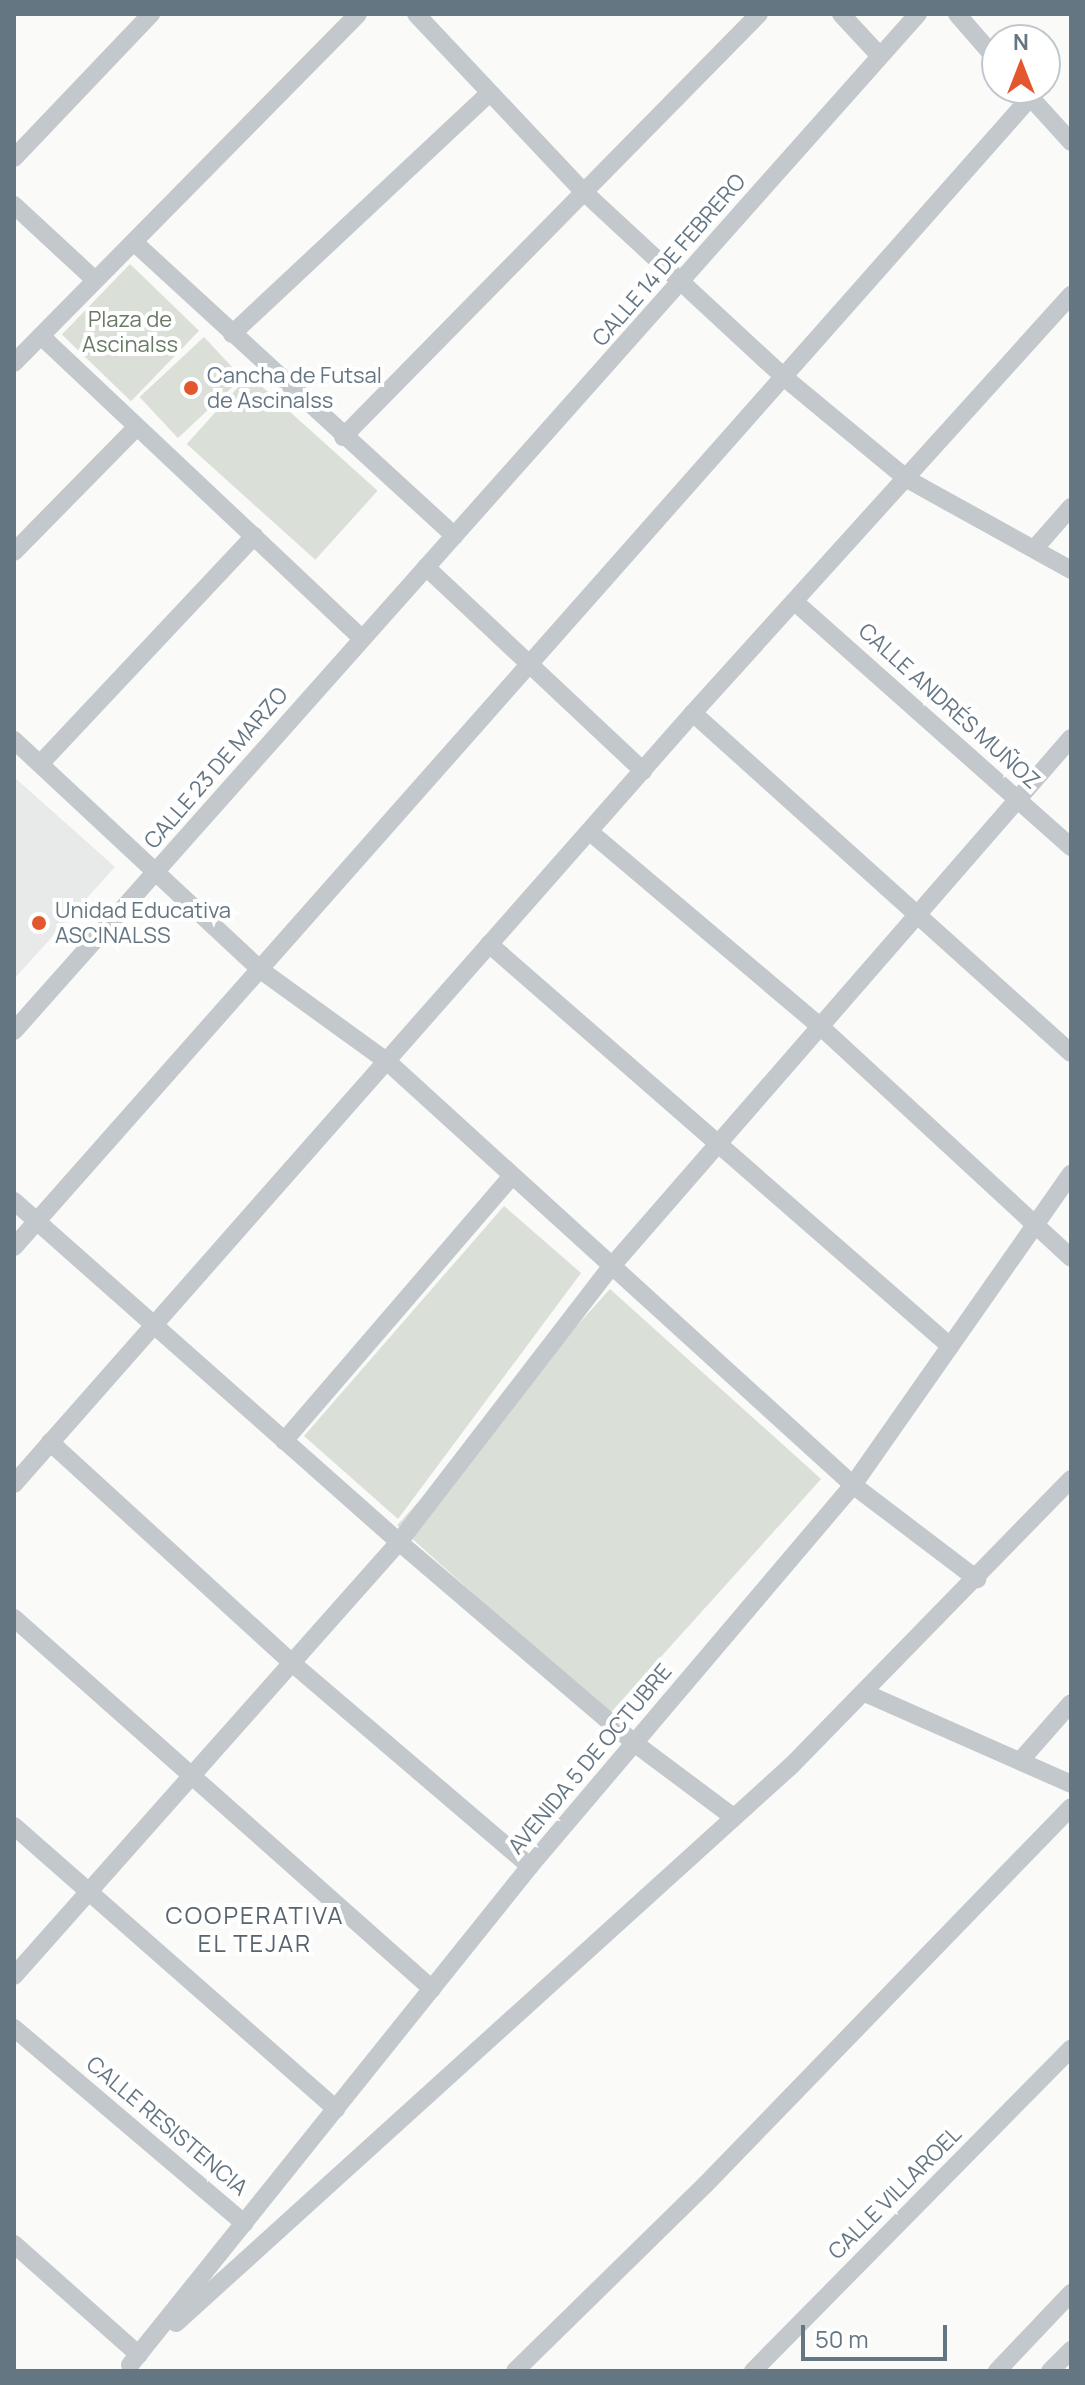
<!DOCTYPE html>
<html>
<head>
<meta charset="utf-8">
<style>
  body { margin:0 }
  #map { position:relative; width:1085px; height:2385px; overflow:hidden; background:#fafaf8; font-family:Manrope,sans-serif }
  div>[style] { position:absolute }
  .built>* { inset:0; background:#e8e9e9 }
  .green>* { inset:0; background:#dadfd7; transform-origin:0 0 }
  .street>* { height:18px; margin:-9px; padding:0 9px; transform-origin:9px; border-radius:9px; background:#c3c8cc }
  .dots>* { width:22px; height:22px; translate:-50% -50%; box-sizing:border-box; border:4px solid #fff; border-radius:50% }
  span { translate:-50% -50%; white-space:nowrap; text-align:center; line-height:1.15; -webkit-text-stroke:8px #fff; paint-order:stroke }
  .street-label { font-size:22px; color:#657683 }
  .park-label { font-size:22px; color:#687a64 }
  .poi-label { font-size:22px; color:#657683 }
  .left { translate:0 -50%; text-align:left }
  .neighbourhood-label { font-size:24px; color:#57646e; letter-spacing:2px }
  .frame { position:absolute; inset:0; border:16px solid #657683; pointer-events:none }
  .north { position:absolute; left:981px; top:24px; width:80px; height:80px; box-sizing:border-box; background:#fff; border:2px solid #c1c8cd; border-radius:50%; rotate:0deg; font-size:22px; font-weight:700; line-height:32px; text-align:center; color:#657683 }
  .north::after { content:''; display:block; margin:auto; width:28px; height:36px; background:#e4572e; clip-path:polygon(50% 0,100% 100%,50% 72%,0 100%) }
  .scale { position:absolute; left:801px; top:2325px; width:146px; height:36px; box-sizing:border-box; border:4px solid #657683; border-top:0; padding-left:10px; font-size:24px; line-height:28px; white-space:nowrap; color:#657683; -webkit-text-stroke:6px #fff; paint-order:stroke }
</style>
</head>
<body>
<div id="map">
  <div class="built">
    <i style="clip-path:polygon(14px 777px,115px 867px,14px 979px)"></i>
  </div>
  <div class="green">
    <i style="left:130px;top:264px;width:96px;height:98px;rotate:44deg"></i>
    <i style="left:204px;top:337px;width:56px;height:88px;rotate:47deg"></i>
    <i style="left:249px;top:375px;width:173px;height:93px;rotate:42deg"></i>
    <i style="clip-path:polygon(504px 1206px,581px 1273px,398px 1519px,304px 1436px)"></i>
    <i style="left:610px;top:1289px;width:284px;height:318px;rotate:42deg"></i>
  </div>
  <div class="street">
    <i style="left:416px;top:14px;width:245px;rotate:46.7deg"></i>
    <i style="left:584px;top:192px;width:274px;rotate:42.8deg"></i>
    <i style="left:785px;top:378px;width:158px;rotate:39.6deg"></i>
    <i style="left:907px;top:479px;width:188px;rotate:29deg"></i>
    <i style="left:841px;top:14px;width:57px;rotate:47.1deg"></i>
    <i style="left:957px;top:14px;width:61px;rotate:49deg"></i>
    <i style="left:1022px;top:88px;width:73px;rotate:47.8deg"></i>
    <i style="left:14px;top:158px;width:199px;rotate:-46.4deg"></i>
    <i style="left:14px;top:205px;width:110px;rotate:42.8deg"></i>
    <i style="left:136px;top:244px;width:432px;rotate:42.5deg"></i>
    <i style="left:232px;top:334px;width:349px;rotate:-43.1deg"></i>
    <i style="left:41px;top:336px;width:441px;rotate:43.3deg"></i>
    <i style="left:14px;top:363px;width:490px;rotate:-45.4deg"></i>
    <i style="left:343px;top:437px;width:593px;rotate:-45.48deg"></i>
    <i style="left:1035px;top:548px;width:55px;rotate:-48.7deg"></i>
    <i style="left:14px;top:552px;width:175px;rotate:-45.5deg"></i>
    <i style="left:426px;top:567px;width:298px;rotate:43.2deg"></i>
    <i style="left:795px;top:602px;width:369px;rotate:41.6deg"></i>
    <i style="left:693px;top:713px;width:508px;rotate:41.97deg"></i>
    <i style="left:14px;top:740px;width:339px;rotate:43deg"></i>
    <i style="left:262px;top:971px;width:157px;rotate:35.9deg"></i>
    <i style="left:389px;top:1063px;width:627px;rotate:42.29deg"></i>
    <i style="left:853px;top:1485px;width:156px;rotate:37.2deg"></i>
    <i style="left:40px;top:764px;width:313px;rotate:-46.8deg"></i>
    <i style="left:590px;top:832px;width:302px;rotate:40.2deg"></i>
    <i style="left:821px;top:1027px;width:340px;rotate:42.7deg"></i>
    <i style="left:489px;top:944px;width:612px;rotate:41.09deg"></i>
    <i style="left:14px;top:1031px;width:1361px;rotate:-48.37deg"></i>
    <i style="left:14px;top:1201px;width:514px;rotate:41.53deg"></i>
    <i style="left:399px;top:1542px;width:313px;rotate:40.5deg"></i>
    <i style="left:637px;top:1745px;width:119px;rotate:36.8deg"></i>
    <i style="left:14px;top:1247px;width:1534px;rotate:-48.52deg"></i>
    <i style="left:284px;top:1441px;width:350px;rotate:-49.3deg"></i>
    <i style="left:50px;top:1442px;width:328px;rotate:42.4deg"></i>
    <i style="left:292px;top:1663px;width:313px;rotate:40.5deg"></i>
    <i style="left:14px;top:1484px;width:1027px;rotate:-48.63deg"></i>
    <i style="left:693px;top:713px;width:564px;rotate:-47.88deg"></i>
    <i style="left:14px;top:1618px;width:559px;rotate:41.59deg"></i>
    <i style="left:865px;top:1693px;width:225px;rotate:23.8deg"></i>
    <i style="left:1020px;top:1761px;width:77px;rotate:-48.7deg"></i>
    <i style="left:14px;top:1826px;width:429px;rotate:41.3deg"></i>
    <i style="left:14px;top:1976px;width:580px;rotate:-48.42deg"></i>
    <i style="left:399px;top:1542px;width:347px;rotate:-52.4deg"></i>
    <i style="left:611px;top:1267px;width:701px;rotate:-48.99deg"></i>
    <i style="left:14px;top:2028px;width:302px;rotate:40.3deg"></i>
    <i style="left:14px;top:2244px;width:167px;rotate:41.6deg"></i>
    <i style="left:176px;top:2323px;width:830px;rotate:-42.17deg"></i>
    <i style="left:791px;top:1766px;width:401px;rotate:-45.7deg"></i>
    <i style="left:130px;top:2365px;width:640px;rotate:-51.28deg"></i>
    <i style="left:530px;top:1866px;width:499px;rotate:-49.7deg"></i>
    <i style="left:853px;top:1485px;width:380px;rotate:-55deg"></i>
    <i style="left:515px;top:2371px;width:266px;rotate:-44.4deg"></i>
    <i style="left:705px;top:2185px;width:526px;rotate:-45.92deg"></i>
    <i style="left:753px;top:2371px;width:453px;rotate:-45.4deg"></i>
    <i style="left:997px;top:2371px;width:108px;rotate:-46.5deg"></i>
    <i style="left:1050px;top:2371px;width:30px;rotate:-45deg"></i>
  </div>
  <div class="dots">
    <i style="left:191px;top:388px;background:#e4572e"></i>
    <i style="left:39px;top:923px;background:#e4572e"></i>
  </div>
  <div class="street-label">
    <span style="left:669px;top:260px;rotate:-49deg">CALLE 14 DE FEBRERO</span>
    <span style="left:949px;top:706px;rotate:42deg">CALLE ANDRÉS MUÑOZ</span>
    <span style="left:216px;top:768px;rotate:-49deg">CALLE 23 DE MARZO</span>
    <span style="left:590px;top:1759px;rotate:-50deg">AVENIDA 5 DE OCTUBRE</span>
    <span style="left:167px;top:2126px;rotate:40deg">CALLE RESISTENCIA</span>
    <span style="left:895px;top:2193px;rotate:-45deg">CALLE VILLAROEL</span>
  </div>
  <div class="park-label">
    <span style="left:130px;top:332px">Plaza de<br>Ascinalss</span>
  </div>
  <div class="poi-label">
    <span class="left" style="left:207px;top:388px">Cancha de Futsal<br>de Ascinalss</span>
    <span class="left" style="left:55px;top:923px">Unidad Educativa<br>ASCINALSS</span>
  </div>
  <div class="neighbourhood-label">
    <span style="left:255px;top:1929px">COOPERATIVA<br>EL TEJAR</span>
  </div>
  <div class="frame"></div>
  <div class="north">N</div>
  <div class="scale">50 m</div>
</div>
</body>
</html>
